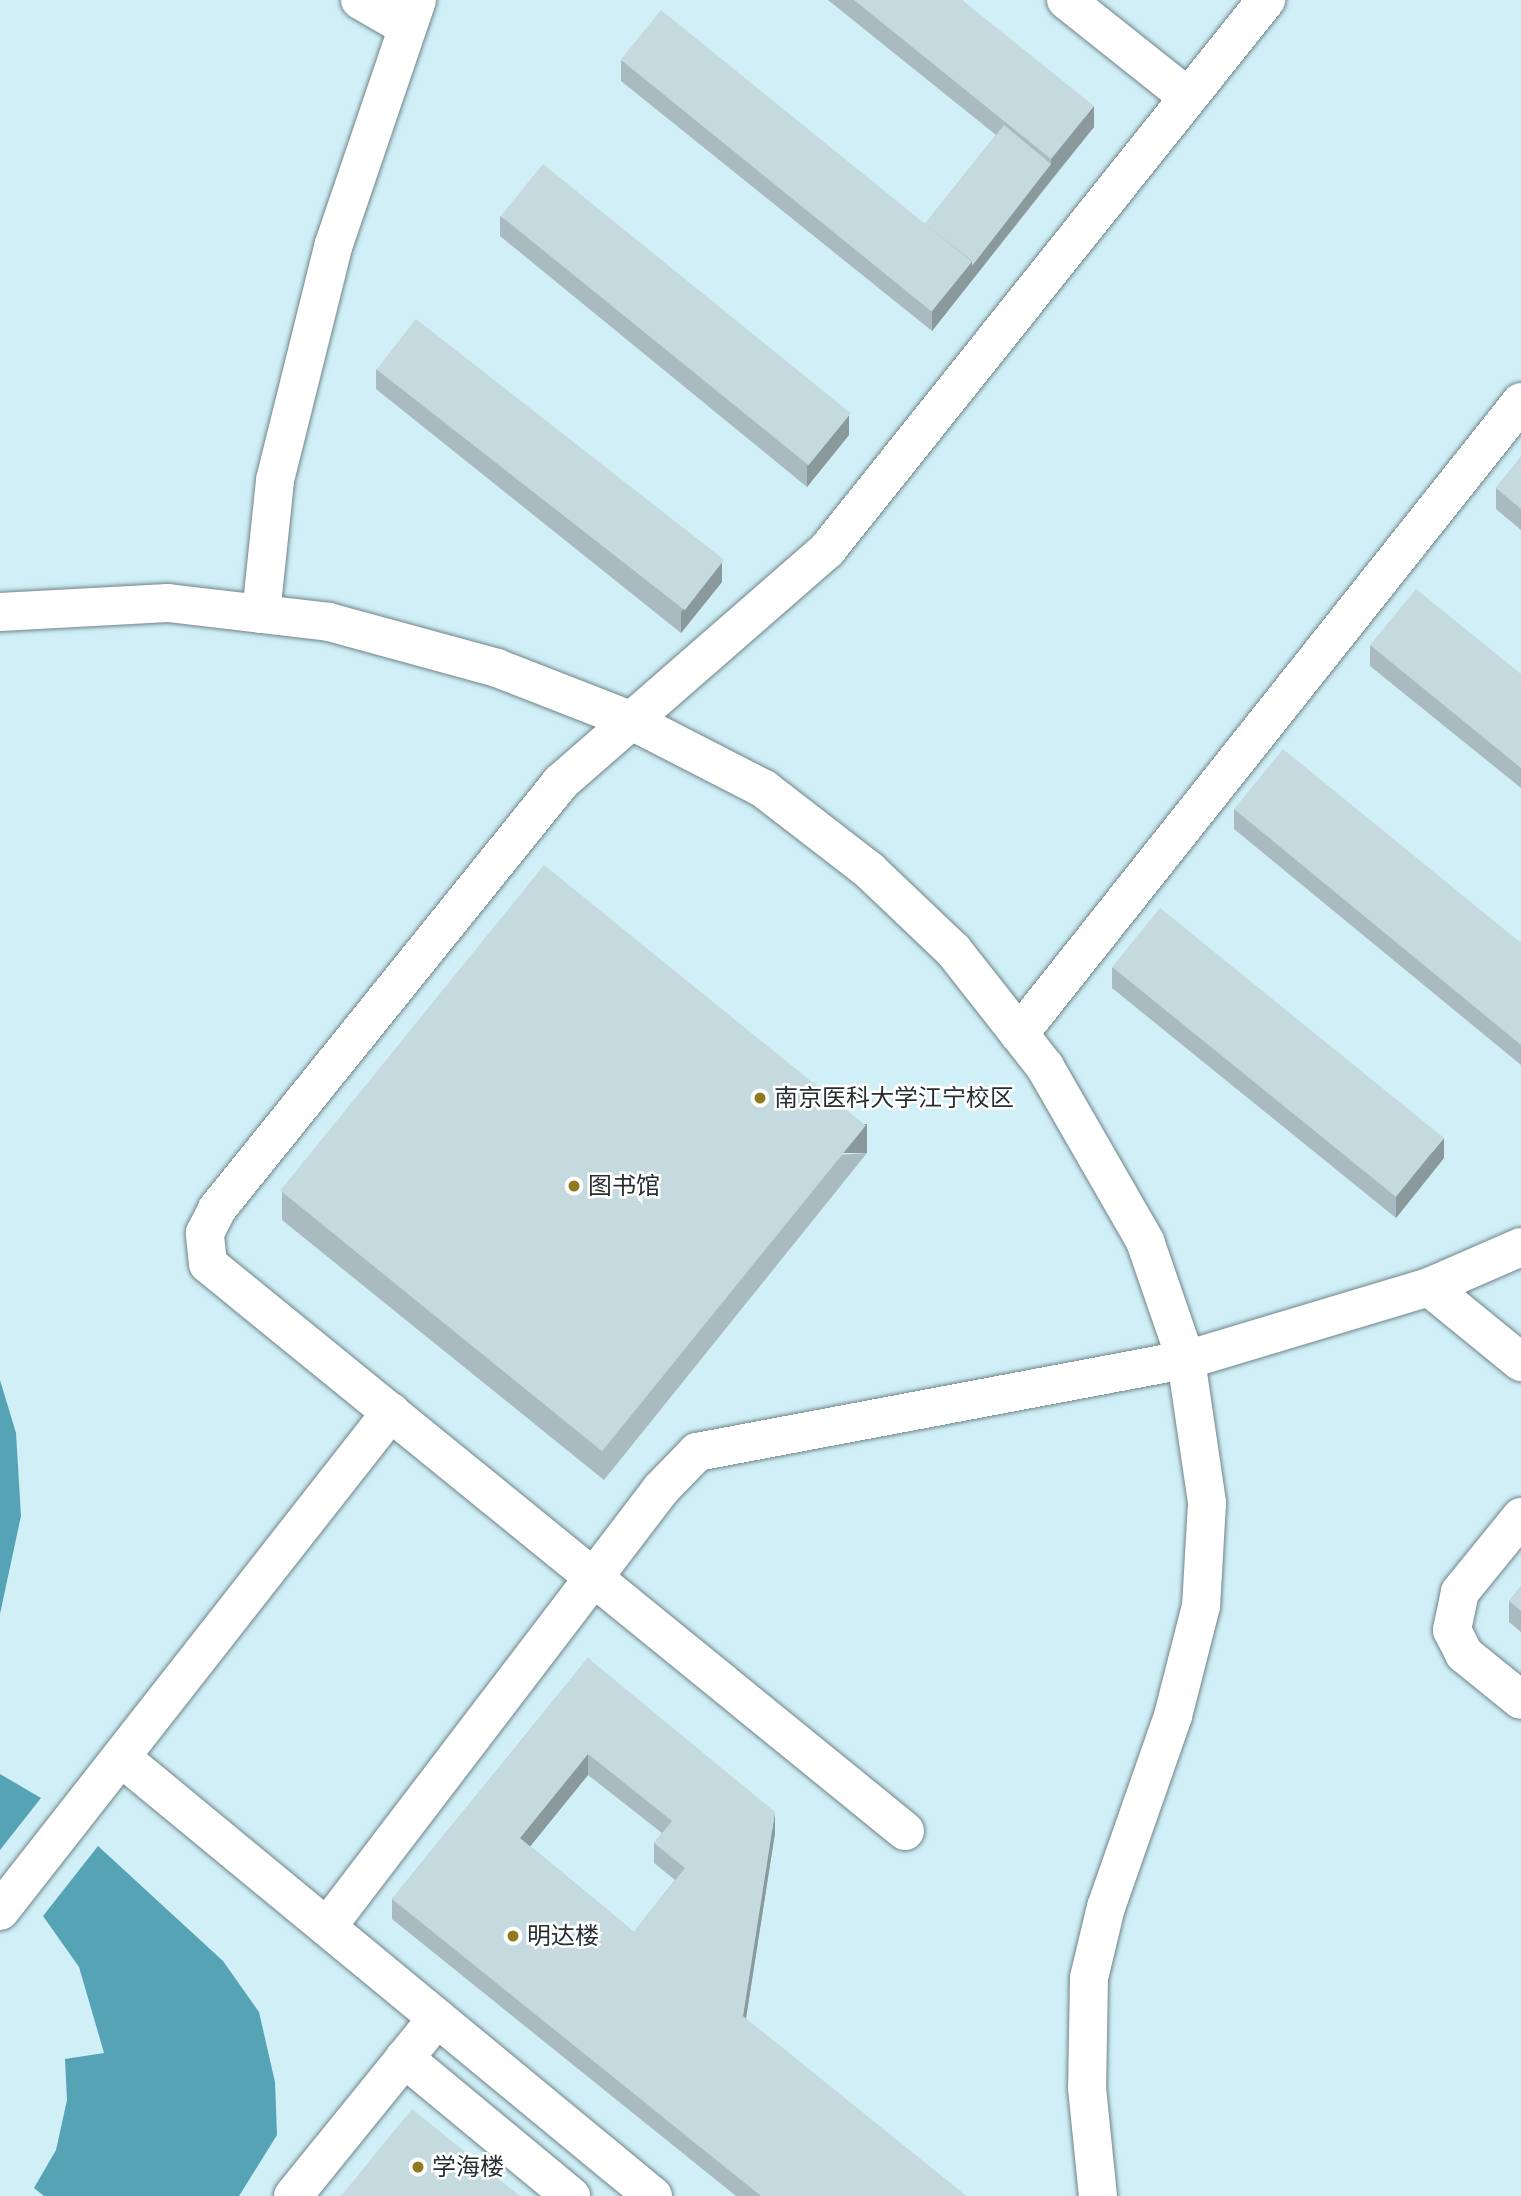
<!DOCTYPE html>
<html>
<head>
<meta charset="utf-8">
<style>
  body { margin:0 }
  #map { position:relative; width:1521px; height:2196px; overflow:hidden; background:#e3f9ff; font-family:"Zilla Slab","Noto Sans SC",serif }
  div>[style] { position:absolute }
  .built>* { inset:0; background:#d0eff7; transform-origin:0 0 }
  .water>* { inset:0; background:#56a3b5 }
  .roads { filter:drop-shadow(0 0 2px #708489) drop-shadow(0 0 2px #708489) }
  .minor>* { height:38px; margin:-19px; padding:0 19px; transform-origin:19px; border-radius:19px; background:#fff }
  .wall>* { inset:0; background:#a9bbc0 }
  .shaded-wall>* { inset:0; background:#89999c; transform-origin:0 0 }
  .building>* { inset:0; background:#c4dadf; transform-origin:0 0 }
  .dots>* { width:19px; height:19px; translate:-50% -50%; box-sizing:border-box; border:4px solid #fff; border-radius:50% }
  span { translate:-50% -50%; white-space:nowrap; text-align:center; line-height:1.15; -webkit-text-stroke:5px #fff; paint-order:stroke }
  .poi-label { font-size:24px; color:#262e30 }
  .left { translate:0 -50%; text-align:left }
</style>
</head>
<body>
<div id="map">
  <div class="built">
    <i style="left:0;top:0;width:1521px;height:2196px"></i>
  </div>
  <div class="water">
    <i style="clip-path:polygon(0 1380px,16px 1433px,21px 1516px,0 1614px)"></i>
    <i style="clip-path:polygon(0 1774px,41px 1798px,0 1850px)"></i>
    <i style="clip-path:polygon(98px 1846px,223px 1961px,259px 2012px,275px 2082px,277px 2135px,239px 2196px,44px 2196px,34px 2188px,56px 2150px,67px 2100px,65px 2059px,104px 2053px,79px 1967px,43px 1916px)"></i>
  </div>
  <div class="roads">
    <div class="minor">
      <i style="left:360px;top:0;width:52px;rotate:30deg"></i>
      <i style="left:1066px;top:0;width:156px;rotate:38.5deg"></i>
      <i style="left:0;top:612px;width:168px;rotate:-3.1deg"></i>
      <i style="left:168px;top:603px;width:162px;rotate:6.7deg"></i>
      <i style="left:329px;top:622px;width:174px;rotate:15.3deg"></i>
      <i style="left:497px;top:668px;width:141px;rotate:21.3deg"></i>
      <i style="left:628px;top:719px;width:153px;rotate:27.2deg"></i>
      <i style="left:764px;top:789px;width:134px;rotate:37.7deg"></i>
      <i style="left:870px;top:871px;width:115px;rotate:43.6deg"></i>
      <i style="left:953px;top:950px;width:149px;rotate:51.8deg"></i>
      <i style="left:1045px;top:1067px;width:201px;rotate:60.1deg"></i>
      <i style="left:1145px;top:1241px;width:126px;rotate:71deg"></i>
      <i style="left:1186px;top:1360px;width:145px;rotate:81.6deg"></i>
      <i style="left:1207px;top:1503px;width:103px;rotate:93.3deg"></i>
      <i style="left:1201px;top:1606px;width:114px;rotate:104.3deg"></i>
      <i style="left:1173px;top:1716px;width:202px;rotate:109.3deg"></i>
      <i style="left:1106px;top:1907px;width:73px;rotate:103.5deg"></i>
      <i style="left:1089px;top:1978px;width:110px;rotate:91deg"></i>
      <i style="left:1087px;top:2088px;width:109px;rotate:84.2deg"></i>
      <i style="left:261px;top:614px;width:135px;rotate:-84deg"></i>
      <i style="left:275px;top:480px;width:243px;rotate:-76deg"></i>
      <i style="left:334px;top:244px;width:258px;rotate:-71.2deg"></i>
      <i style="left:1019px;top:1034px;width:807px;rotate:-51.54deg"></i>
      <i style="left:1429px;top:1287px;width:119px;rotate:39.2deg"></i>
      <i style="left:1521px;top:1517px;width:97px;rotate:129.1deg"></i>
      <i style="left:1460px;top:1592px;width:39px;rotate:102deg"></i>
      <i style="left:1452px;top:1630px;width:27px;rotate:63deg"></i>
      <i style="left:1464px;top:1654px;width:73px;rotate:38.9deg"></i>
      <i style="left:123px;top:1759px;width:687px;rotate:39.51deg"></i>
      <i style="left:905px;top:1831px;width:898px;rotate:-140.87deg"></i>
      <i style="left:208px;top:1264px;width:31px;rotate:-96deg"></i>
      <i style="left:205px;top:1233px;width:27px;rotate:-63deg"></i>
      <i style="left:217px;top:1209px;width:548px;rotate:-51.14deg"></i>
      <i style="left:561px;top:782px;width:353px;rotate:-41.1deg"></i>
      <i style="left:827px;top:550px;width:704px;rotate:-51.4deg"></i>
      <i style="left:0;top:1911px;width:634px;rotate:-51.92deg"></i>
      <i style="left:327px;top:1927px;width:551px;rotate:-52.67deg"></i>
      <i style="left:661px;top:1489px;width:52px;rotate:-45.8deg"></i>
      <i style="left:697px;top:1452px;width:498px;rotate:-10.7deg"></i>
      <i style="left:1186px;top:1360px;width:254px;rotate:-16.7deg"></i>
      <i style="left:1429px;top:1287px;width:100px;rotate:-23.5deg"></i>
      <i style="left:404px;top:2058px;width:217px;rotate:39.6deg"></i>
      <i style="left:293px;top:2196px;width:229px;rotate:-51deg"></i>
    </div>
  </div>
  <div class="wall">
    <i style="clip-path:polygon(828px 0,962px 0,1094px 127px,932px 331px,621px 81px,621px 60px,925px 224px,996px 135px)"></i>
    <i style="clip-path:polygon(500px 216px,849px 435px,807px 487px,500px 236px)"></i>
    <i style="clip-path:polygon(376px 369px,722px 582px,681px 633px,376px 389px)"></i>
    <i style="clip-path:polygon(1521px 457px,1521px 530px,1496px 509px,1496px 488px)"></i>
    <i style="clip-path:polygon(1370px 645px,1521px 674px,1521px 788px,1370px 666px)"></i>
    <i style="clip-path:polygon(1234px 809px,1521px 943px,1521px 1065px,1234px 829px)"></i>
    <i style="clip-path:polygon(1112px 967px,1444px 1158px,1396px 1218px,1112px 988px)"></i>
    <i style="clip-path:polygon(867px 1153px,604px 1480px,282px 1220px,282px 1192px)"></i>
    <i style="clip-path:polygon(1521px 1586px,1521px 1632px,1509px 1622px,1509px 1601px)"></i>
    <i style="clip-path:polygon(evenodd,588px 1658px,775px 1833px,746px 2019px,966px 2196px,736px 2196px,392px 1919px,392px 1899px,588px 1658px,588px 1775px,662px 1833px,654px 1843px,654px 1863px,675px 1880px,634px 1932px,530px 1846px,588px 1775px)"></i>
  </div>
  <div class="shaded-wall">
    <i style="clip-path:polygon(1094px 106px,1094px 127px,1051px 180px,1051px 159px)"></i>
    <i style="clip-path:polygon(1051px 164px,1051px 180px,932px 331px,932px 311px)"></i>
    <i style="clip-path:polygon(849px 415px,849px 435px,807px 487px,807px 466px)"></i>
    <i style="clip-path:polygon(722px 562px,722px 582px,681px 633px,681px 612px)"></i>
    <i style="left:867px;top:1124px;width:29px;height:420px;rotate:90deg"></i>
    <i style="clip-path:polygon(1444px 1138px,1444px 1158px,1396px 1218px,1396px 1197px)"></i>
    <i style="clip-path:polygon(588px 1754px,588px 1775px,520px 1859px,520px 1838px)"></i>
    <i style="clip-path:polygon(775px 1812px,775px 1833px,743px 2037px,743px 2016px)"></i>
  </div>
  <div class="building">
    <i style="clip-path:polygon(854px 0,962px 0,1094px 106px,1051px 159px)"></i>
    <i style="left:661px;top:10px;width:400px;height:64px;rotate:39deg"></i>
    <i style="clip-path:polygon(1004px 125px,1051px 164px,972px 266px,972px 261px,925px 224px)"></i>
    <i style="left:543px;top:164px;width:396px;height:67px;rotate:39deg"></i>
    <i style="left:416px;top:319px;width:391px;height:64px;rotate:38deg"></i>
    <i style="clip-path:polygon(1521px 457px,1521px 509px,1496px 488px)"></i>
    <i style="clip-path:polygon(1416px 589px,1521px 674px,1521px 768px,1370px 645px)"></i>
    <i style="clip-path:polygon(1283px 749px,1521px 943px,1521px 1045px,1234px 809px)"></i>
    <i style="left:544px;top:865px;width:414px;height:419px;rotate:39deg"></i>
    <i style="left:1160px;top:908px;width:365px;height:76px;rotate:39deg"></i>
    <i style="clip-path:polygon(1521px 1586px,1521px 1611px,1509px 1601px)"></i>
    <i style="clip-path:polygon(evenodd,588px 1658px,775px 1812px,743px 2016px,966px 2196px,761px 2196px,392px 1899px,588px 1658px,588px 1754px,672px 1821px,654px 1843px,685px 1868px,634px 1932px,520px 1838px,588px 1754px)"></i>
    <i style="clip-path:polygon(412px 2109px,520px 2196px,341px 2196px)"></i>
  </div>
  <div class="dots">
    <i style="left:760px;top:1098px;background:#90791f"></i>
    <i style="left:574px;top:1186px;background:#90791f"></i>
    <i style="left:513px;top:1936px;background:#90791f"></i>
    <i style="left:418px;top:2167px;background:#90791f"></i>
  </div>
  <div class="poi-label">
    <span class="left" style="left:774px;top:1098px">南京医科大学江宁校区</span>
    <span class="left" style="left:588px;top:1186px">图书馆</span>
    <span class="left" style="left:527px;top:1936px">明达楼</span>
    <span class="left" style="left:432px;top:2167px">学海楼</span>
  </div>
</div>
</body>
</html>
